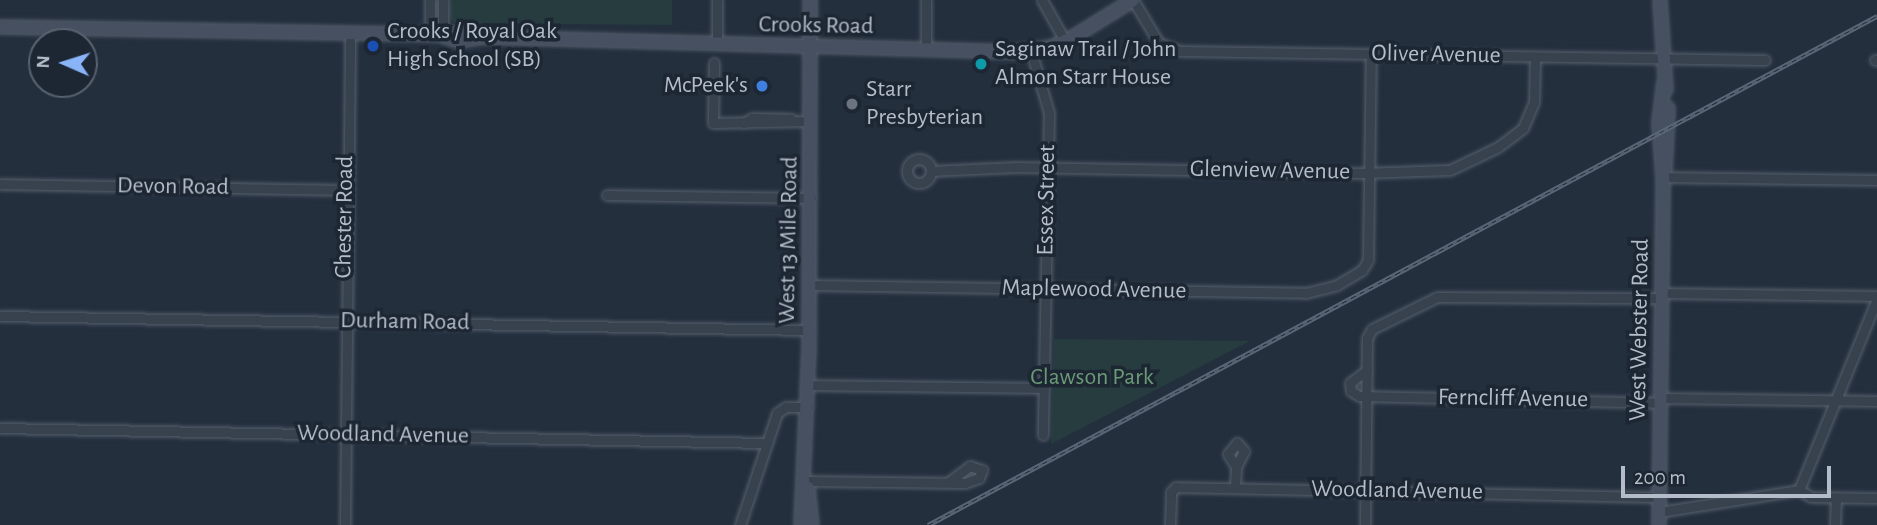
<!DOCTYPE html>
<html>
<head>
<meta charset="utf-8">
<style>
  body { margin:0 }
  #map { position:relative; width:1877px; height:525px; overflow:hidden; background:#242f3e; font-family:"Alegreya Sans",sans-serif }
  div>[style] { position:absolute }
  .green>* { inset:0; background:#263c3f }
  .roads { filter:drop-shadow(0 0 2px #565f6c) drop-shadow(0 0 2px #565f6c) }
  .street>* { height:9px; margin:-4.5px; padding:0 4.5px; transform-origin:4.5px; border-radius:4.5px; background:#38414e }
  .street>.ring { margin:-4.5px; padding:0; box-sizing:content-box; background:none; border:9px solid #38414e; border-radius:50% }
  .secondary>* { height:12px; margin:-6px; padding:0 6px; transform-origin:6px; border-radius:6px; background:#465061 }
  .rail>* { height:4.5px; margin-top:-2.25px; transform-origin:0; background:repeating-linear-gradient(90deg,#1d2633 0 5px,#5a6575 0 10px); box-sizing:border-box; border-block:2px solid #5a6575 }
  .dots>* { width:19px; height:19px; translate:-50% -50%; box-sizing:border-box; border:4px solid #1d2633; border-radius:50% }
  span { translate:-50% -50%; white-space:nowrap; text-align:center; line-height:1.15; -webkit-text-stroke:7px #1d2633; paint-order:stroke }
  .street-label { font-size:24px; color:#b4bcc9 }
  .poi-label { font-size:24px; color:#b4bcc9 }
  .left { translate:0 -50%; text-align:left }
  .right { translate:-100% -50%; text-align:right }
  .park-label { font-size:24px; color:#6b9a76 }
  .north { position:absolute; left:28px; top:28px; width:70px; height:70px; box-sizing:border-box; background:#1d2633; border:2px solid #59626f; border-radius:50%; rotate:273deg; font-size:19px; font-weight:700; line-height:28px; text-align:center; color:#b4bcc9 }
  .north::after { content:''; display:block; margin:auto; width:24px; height:32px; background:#8ab4f8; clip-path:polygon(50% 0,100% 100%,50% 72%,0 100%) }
  .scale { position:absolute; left:1621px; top:466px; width:210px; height:32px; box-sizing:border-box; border:4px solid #b4bcc9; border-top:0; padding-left:9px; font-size:21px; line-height:24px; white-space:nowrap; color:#b4bcc9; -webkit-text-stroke:5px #1d2633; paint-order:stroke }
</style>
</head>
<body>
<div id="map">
  <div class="green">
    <i style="clip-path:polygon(450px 0,672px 0,672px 25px,454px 23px,450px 19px)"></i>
    <i style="clip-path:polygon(1054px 339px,1250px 341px,1051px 444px)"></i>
  </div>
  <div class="roads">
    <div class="street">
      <i style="left:430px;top:0;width:35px;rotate:90deg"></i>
      <i style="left:443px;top:0;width:35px;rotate:90deg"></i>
      <i style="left:717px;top:0;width:43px;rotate:90deg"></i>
      <i style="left:926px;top:0;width:49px;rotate:90deg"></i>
      <i style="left:1042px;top:0;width:47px;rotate:60.7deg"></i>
      <i style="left:1133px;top:0;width:50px;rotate:58.8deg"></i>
      <i style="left:1159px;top:43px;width:22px;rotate:21deg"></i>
      <i style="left:1180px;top:51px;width:585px;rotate:0.88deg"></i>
      <i style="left:1031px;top:51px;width:65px;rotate:73.8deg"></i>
      <i style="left:1049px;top:113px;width:322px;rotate:91.1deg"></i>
      <i style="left:1875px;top:60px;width:2px"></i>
      <i style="left:714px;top:63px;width:60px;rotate:91deg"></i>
      <i style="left:713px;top:123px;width:97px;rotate:-1.2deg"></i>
      <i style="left:744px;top:123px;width:9px;rotate:-32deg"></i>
      <i style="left:752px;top:118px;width:39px;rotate:1deg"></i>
      <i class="ring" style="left:907px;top:159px;width:15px;height:15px"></i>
      <i style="left:931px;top:171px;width:85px;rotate:-2.7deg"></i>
      <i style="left:1016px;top:167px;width:345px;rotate:1deg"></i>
      <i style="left:1361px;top:173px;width:89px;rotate:-1.9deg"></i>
      <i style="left:1450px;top:170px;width:53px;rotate:-25.6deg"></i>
      <i style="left:1498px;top:147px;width:31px;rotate:-37deg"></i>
      <i style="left:1523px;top:128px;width:28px;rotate:-67deg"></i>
      <i style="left:1534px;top:102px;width:45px;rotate:-88.7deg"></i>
      <i style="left:1663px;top:177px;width:214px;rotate:0.8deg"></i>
      <i style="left:0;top:184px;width:346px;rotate:1deg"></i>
      <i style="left:607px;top:195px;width:204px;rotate:0.8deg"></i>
      <i style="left:809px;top:285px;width:497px;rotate:0.9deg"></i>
      <i style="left:1306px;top:293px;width:32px;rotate:-14deg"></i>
      <i style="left:1337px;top:285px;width:29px;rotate:-31deg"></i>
      <i style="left:1362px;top:270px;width:12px;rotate:-59deg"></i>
      <i style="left:1368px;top:260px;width:205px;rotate:-89.2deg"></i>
      <i style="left:1662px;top:293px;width:215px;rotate:0.8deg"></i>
      <i style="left:0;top:316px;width:809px;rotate:0.99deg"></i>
      <i style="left:1367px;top:370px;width:21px;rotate:143deg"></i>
      <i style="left:1350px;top:383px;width:8px;rotate:83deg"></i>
      <i style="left:1351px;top:391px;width:9px;rotate:32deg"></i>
      <i style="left:1359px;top:396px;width:301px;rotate:1.3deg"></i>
      <i style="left:808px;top:385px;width:236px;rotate:0.7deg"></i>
      <i style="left:1660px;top:398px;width:217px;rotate:0.8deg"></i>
      <i style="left:0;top:428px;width:767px;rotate:1.12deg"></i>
      <i style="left:806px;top:481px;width:159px;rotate:0.7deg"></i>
      <i style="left:965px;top:483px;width:15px;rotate:-20deg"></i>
      <i style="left:979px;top:478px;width:9px;rotate:-69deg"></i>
      <i style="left:982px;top:470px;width:13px;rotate:-162deg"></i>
      <i style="left:970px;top:466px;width:26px;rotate:143deg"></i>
      <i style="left:1235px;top:488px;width:21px;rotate:-87deg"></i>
      <i style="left:1236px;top:467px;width:18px;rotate:-63deg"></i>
      <i style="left:1244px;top:451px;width:11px;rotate:-131deg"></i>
      <i style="left:1237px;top:443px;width:14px;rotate:129deg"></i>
      <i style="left:1228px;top:454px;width:15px;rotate:58deg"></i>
      <i style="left:1799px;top:490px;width:14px;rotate:30deg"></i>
      <i style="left:1811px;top:497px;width:66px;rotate:0.9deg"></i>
      <i style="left:1659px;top:512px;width:142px;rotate:-8.9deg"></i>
      <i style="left:1799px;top:490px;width:206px;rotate:-67.8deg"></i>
      <i style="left:345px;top:525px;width:491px;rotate:-89.4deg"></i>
      <i style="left:740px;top:525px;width:118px;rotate:-71.7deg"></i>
      <i style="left:777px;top:413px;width:11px;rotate:-34deg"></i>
      <i style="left:786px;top:407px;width:22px"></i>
      <i style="left:1170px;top:525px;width:33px;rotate:-88deg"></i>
      <i style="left:1171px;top:492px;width:7px;rotate:-45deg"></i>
      <i style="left:1176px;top:487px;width:483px;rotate:1.2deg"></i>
      <i style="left:1365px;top:525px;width:187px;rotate:-89.4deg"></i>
      <i style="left:1367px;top:338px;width:10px;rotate:-61deg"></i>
      <i style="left:1372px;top:329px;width:72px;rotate:-26.2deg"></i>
      <i style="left:1437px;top:297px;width:224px;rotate:0.3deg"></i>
      <i style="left:1835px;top:525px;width:27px;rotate:-88deg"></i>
    </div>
    <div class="secondary">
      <i style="left:1660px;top:0;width:90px;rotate:86.2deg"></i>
      <i style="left:0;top:27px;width:443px;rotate:1deg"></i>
      <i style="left:443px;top:35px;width:30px;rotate:-8deg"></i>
      <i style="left:473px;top:31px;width:13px;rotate:29deg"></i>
      <i style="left:484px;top:37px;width:530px;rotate:1.62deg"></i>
      <i style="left:1014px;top:52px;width:35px;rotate:-7deg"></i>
      <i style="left:1049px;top:48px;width:23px;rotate:-23deg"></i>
      <i style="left:1070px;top:39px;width:74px;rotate:-31.8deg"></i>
      <i style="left:443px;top:36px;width:16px;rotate:18deg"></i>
      <i style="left:458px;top:41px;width:26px;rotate:-9deg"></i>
      <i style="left:1665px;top:170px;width:62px;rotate:-87.2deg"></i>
      <i style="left:808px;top:488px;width:37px;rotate:84deg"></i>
      <i style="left:801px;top:525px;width:173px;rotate:-87.4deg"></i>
      <i style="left:809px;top:352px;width:352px;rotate:-89.8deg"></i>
      <i style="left:1659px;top:525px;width:348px;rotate:-89.3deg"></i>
      <i style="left:1663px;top:177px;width:54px;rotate:-94.2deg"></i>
      <i style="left:1659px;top:123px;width:41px;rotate:-83deg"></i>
    </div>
  </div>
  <div class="rail">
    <i style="left:928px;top:525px;width:1077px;rotate:-28.21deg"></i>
  </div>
  <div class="dots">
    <i style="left:373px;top:46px;background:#1a4fb4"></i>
    <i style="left:981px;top:64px;background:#0f9aa8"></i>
    <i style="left:762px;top:86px;background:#3f7fe0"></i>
    <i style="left:852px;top:104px;background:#6b7280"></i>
  </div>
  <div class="street-label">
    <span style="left:816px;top:26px;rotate:1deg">Crooks Road</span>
    <span style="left:1436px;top:55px;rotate:1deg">Oliver Avenue</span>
    <span style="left:1270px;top:171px;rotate:1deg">Glenview Avenue</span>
    <span style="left:173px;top:187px;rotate:1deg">Devon Road</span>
    <span style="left:1047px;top:200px;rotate:-89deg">Essex Street</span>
    <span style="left:345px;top:217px;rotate:-89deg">Chester Road</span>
    <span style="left:789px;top:240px;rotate:-89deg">West 13 Mile Road</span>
    <span style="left:1094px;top:290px;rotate:1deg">Maplewood Avenue</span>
    <span style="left:405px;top:322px;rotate:1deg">Durham Road</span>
    <span style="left:1640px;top:330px;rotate:-89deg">West Webster Road</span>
    <span style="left:1513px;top:399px;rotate:1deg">Ferncliff Avenue</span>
    <span style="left:383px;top:435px;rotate:1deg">Woodland Avenue</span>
    <span style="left:1397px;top:491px;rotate:1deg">Woodland Avenue</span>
  </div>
  <div class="poi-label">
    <span class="left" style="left:387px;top:46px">Crooks / Royal Oak<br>High School (SB)</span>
    <span class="left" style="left:995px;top:64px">Saginaw Trail / John<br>Almon Starr House</span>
    <span class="right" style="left:748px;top:86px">McPeek's</span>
    <span class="left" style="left:866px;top:104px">Starr<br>Presbyterian</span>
  </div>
  <div class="park-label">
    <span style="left:1092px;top:378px">Clawson Park</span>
  </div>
  <div class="north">N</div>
  <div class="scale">200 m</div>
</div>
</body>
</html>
